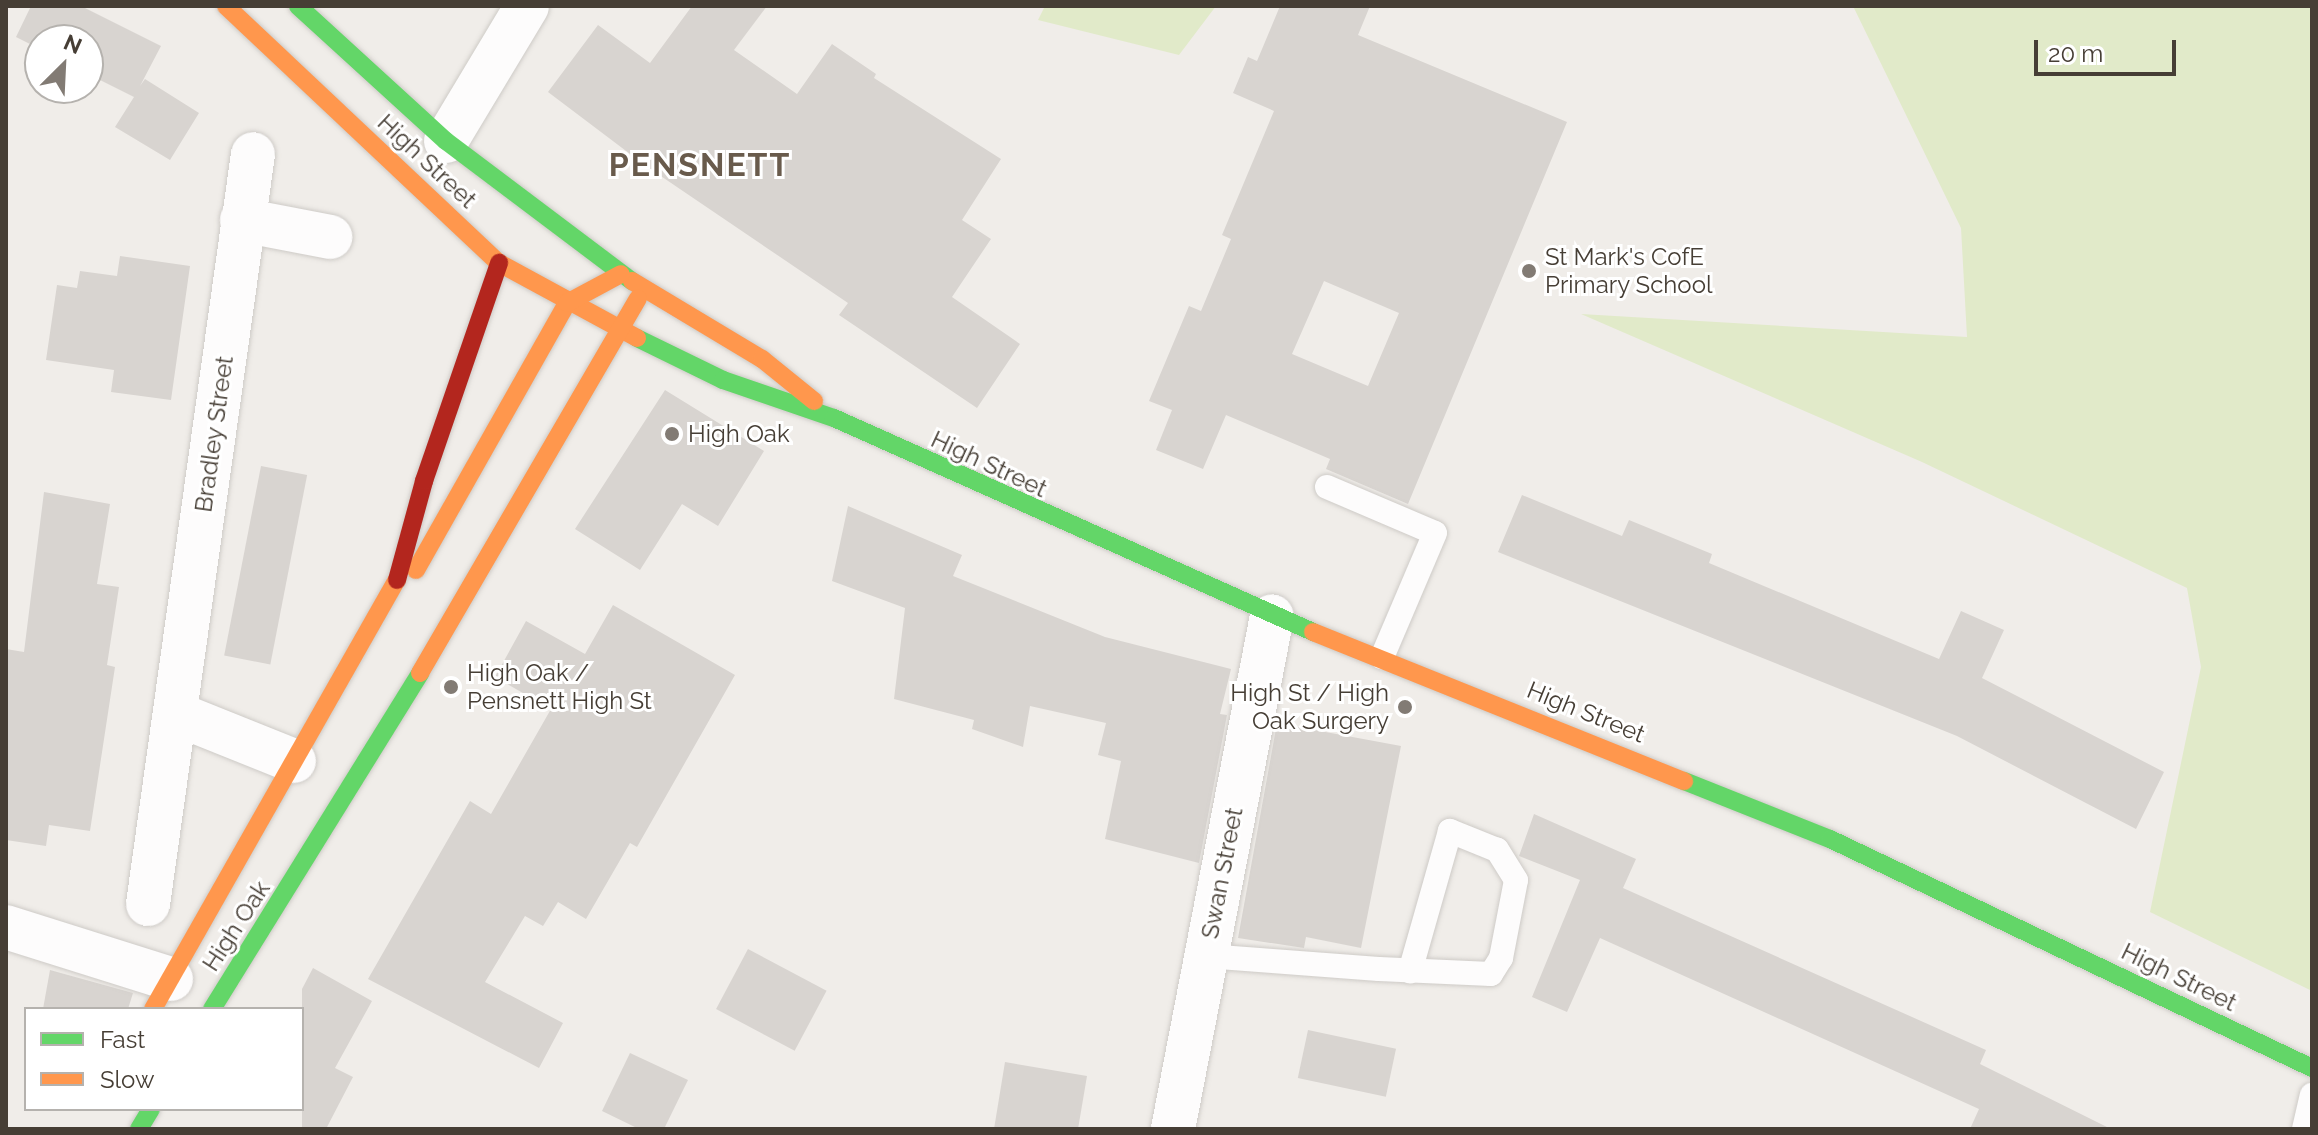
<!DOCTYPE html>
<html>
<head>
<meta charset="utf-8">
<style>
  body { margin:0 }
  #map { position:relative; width:2318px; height:1135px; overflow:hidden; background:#f0ede9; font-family:Raleway,sans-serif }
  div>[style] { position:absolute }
  .green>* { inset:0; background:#e1eac9 }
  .building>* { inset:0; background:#d8d4d0; transform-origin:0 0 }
  .roads { filter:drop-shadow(0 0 2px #cecbc7) drop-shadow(0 0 2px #cecbc7) }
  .lane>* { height:24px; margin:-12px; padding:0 12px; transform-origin:12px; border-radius:12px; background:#fdfcfc }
  .street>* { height:44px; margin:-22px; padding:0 22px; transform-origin:22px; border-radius:22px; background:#fdfcfc }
  .fast>* { height:18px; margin:-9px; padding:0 9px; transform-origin:9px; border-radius:9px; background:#63d668 }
  .slow>* { height:18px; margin:-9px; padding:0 9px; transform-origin:9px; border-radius:9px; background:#ff974d }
  .jam>* { height:18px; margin:-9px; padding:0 9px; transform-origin:9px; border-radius:9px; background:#b3261e }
  .dots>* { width:22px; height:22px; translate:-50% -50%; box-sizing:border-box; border:4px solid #fff; border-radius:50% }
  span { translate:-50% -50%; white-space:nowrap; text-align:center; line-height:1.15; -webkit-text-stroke:6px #fff; paint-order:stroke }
  .street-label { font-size:24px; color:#463e35 }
  .poi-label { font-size:24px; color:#463e35 }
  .left { translate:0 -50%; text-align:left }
  .right { translate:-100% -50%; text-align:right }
  .district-label { font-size:32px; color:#695b4c; font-weight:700; letter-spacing:2px }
  .frame { position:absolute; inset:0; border:8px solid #463e35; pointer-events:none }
  .legend { position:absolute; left:24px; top:1007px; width:280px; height:104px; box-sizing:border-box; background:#fff; border:2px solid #b5b2ae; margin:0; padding:10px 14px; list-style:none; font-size:24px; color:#463e35 }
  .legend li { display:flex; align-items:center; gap:16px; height:40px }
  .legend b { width:40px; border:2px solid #b5b2ae }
  .north { position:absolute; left:24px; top:24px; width:80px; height:80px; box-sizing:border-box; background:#fff; border:2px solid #b5b2ae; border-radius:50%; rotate:24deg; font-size:22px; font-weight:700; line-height:32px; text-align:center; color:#463e35 }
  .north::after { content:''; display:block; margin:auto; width:28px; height:36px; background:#827b74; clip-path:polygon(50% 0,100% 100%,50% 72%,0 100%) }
  .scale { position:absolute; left:2034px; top:40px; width:142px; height:36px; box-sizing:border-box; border:4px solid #463e35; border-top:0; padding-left:10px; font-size:24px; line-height:28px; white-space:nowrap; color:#463e35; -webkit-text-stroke:6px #fff; paint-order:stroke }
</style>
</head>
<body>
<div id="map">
  <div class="green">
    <i style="clip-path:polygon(1045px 6px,1216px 6px,1179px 55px,1038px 20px)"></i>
    <i style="clip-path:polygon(1853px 6px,2312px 6px,2312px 991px,2150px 912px,2201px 667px,2187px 588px,1922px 462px,1581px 314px,1967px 337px,1961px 228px)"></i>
  </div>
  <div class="building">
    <i style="clip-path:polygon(31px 6px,81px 6px,161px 46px,140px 86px,145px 79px,199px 113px,170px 160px,115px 127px,134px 97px,88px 74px,88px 40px,40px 40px,40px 49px,16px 37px)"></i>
    <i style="clip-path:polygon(692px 6px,767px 6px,734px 50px,797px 94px,832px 44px,876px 74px,874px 78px,1001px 159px,962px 220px,991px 239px,952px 297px,1020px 344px,977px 408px,839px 315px,848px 303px,646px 166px,548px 92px,598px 25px,650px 63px)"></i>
    <i style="clip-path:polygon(evenodd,1280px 6px,1370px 6px,1358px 35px,1567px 122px,1408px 504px,1326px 469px,1330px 459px,1226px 415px,1203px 469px,1156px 450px,1172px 410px,1149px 401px,1189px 306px,1201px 311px,1231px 239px,1222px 235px,1274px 111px,1233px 93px,1248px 57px,1257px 61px,1280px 6px,1324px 281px,1399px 313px,1368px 386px,1292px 354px,1324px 281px)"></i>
    <i style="clip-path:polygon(120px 256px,190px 266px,171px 400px,111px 392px,114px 370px,46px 360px,57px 285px,77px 288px,80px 271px,117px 276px)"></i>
    <i style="clip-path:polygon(665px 390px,764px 451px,718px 526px,682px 504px,640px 570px,575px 529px)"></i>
    <i style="left:261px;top:466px;width:47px;height:193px;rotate:11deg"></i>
    <i style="clip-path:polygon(44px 492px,110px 504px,97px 584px,119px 587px,107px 665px,115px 667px,90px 831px,49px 825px,46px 846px,6px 840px,6px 649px,24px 652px)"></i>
    <i style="clip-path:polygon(1522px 495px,1622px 536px,1629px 520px,1712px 554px,1709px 563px,1939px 659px,1961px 611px,2004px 630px,1982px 678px,2164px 772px,2136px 829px,1957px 736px,1498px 552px)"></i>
    <i style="clip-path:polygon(848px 506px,962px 555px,953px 576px,1105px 637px,1231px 669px,1220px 714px,1227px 715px,1199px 863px,1105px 839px,1121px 761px,1098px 755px,1106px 723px,1030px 706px,1023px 747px,972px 729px,974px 720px,894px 699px,905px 608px,832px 581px)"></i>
    <i style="clip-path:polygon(613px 605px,735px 675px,637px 847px,630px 843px,586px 919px,558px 902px,543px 926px,525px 916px,485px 982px,563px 1023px,539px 1068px,368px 979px,470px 801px,491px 814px,551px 709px,495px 677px,526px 621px,585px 654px)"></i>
    <i style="clip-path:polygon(1277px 723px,1401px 746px,1361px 948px,1306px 937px,1304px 948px,1238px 938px)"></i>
    <i style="clip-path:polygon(1534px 814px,1636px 859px,1623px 888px,1986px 1050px,1980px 1064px,2111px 1129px,1970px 1129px,1979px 1109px,1600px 938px,1567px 1012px,1532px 997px,1580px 880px,1519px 856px)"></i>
    <i style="left:748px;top:949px;width:89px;height:68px;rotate:28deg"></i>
    <i style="clip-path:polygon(313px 968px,372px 1001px,335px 1068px,353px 1077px,326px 1129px,302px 1129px,302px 989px)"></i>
    <i style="clip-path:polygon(50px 970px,133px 993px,128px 1009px,43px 1009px)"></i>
    <i style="left:1308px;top:1030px;width:90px;height:49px;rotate:12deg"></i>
    <i style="clip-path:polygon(630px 1053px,688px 1080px,664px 1129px,639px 1129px,602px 1111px)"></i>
    <i style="clip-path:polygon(1005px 1062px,1087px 1076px,1078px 1129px,994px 1129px)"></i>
  </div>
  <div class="roads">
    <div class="lane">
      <i style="left:1327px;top:487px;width:117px;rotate:23.1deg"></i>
      <i style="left:1435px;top:533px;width:135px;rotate:113.1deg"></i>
      <i style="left:1206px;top:956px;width:173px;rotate:4.3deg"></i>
      <i style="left:1379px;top:969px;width:112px;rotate:2.6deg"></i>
      <i style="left:1491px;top:974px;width:19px;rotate:-58deg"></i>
      <i style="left:1501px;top:958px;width:79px;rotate:-79.1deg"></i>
      <i style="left:1516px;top:880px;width:36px;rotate:-122deg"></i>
      <i style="left:1497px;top:850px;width:51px;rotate:-158deg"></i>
      <i style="left:1450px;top:831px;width:146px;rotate:105.9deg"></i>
      <i style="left:2304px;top:1129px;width:35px;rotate:-77deg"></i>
    </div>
    <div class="street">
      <i style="left:446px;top:141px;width:157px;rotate:-59deg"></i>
      <i style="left:242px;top:220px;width:90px;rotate:10.9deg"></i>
      <i style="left:177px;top:714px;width:126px;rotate:21.9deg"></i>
      <i style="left:148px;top:904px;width:757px;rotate:-82.03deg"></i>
      <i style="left:6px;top:927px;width:173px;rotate:17.5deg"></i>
      <i style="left:1173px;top:1129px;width:522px;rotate:-79.08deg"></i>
    </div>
    <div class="fast">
      <i style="left:298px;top:6px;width:200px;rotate:42.4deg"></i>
      <i style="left:446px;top:141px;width:233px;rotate:37deg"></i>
      <i style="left:637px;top:338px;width:96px;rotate:26deg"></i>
      <i style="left:723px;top:380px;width:117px;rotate:18.9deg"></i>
      <i style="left:834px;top:418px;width:525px;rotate:24.07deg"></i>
      <i style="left:1684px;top:781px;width:157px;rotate:21.7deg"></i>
      <i style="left:1830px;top:839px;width:534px;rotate:25.41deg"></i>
      <i style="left:212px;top:1009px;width:395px;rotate:-58.2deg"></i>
      <i style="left:139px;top:1129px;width:23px;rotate:-59deg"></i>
    </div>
    <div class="slow">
      <i style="left:226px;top:6px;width:375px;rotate:43.3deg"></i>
      <i style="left:499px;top:263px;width:157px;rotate:28.5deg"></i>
      <i style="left:632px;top:281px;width:152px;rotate:31deg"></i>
      <i style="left:762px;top:359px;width:67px;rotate:38.9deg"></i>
      <i style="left:416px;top:570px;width:307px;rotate:-60.5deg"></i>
      <i style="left:567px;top:303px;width:61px;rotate:-28.2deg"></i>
      <i style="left:1313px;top:632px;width:400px;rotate:21.9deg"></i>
      <i style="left:420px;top:673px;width:433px;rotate:-59.8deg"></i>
      <i style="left:153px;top:1009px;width:494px;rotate:-60.4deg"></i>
    </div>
    <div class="jam">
      <i style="left:397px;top:580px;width:103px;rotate:-74.7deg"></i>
      <i style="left:424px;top:481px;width:231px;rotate:-71deg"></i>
    </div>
  </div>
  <div class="dots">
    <i style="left:1529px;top:271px;background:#827b74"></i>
    <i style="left:672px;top:434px;background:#827b74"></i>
    <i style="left:451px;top:687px;background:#827b74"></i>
    <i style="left:1405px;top:707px;background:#827b74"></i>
  </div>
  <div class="street-label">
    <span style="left:427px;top:161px;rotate:43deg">High Street</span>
    <span style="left:214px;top:434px;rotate:-82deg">Bradley Street</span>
    <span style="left:989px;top:464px;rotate:25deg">High Street</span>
    <span style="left:1586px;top:712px;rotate:22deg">High Street</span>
    <span style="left:1222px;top:873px;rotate:-79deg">Swan Street</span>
    <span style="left:236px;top:926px;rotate:-57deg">High Oak</span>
    <span style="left:2179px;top:977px;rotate:26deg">High Street</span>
  </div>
  <div class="poi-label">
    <span class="left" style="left:1545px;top:271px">St Mark's CofE<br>Primary School</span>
    <span class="left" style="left:688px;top:434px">High Oak</span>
    <span class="left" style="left:467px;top:687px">High Oak /<br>Pensnett High St</span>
    <span class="right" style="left:1389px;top:707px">High St / High<br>Oak Surgery</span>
  </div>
  <div class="district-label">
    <span style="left:700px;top:165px">PENSNETT</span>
  </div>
  <div class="frame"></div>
  <ul class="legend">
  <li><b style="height:10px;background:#63d668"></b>Fast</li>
  <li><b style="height:10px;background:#ff974d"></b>Slow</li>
  </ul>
  <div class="north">N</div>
  <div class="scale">20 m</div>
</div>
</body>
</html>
